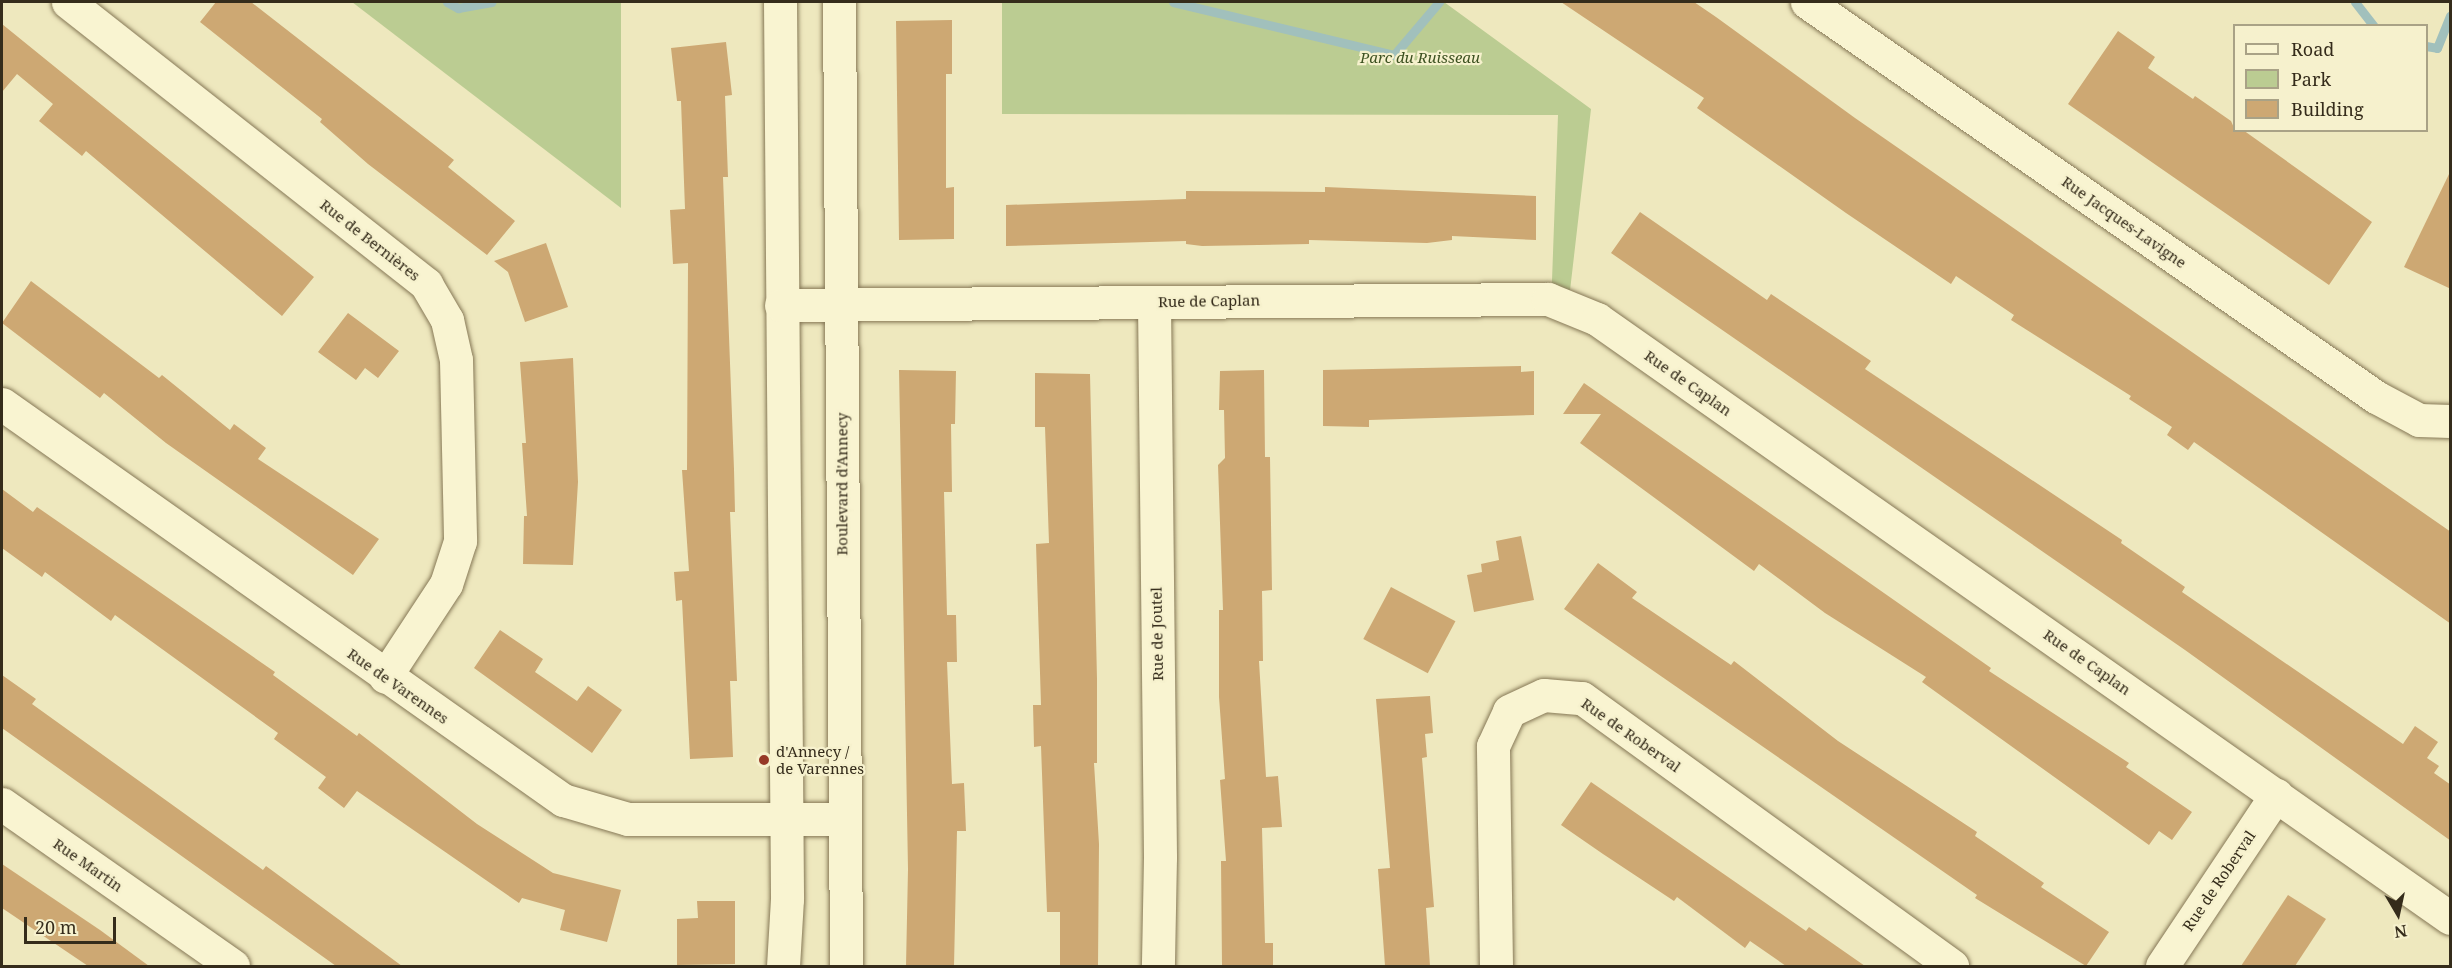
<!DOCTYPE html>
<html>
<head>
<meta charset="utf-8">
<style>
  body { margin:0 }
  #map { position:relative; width:2452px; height:968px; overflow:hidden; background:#eee8be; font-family:"Noto Serif",serif }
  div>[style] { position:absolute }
  .green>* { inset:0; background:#bbcc92 }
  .stream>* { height:9px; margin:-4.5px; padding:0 4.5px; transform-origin:4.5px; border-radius:4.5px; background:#a1c0bc }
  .building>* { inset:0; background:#cda873; transform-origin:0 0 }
  .roads { filter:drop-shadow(0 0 2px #867856) drop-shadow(0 0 2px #867856) }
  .minor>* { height:33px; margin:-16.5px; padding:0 16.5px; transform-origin:16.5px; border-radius:16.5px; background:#f9f4d1 }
  .dots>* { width:16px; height:16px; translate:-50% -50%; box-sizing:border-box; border:3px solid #f6f1cd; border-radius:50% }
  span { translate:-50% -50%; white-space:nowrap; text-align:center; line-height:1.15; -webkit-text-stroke:4.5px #f6f1cd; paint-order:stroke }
  .park-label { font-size:15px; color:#3e5222; font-style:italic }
  .street-label { font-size:15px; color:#352c1b }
  .poi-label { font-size:15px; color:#352c1b }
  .left { translate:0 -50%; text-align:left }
  .frame { position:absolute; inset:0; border:3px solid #352c1b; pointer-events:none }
  .legend { position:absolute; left:2233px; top:24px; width:195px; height:108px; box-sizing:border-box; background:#f6f1cd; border:2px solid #a9a286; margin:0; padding:8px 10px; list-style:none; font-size:18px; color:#352c1b }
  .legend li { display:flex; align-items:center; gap:12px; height:30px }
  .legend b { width:30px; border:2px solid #a9a286 }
  .north { position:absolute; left:2368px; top:884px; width:60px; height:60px; -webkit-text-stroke:4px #f6f1cd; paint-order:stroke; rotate:171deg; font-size:16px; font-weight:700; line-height:24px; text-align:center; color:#352c1b }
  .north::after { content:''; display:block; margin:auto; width:21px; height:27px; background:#352c1b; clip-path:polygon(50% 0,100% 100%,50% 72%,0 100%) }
  .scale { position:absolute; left:24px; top:917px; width:92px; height:27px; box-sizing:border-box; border:3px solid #352c1b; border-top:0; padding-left:8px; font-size:18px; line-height:21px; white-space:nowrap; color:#352c1b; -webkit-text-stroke:4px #f6f1cd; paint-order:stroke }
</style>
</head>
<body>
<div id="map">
  <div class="green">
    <i style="clip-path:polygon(352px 2px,621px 2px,621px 208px)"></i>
    <i style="clip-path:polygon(1002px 2px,1444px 2px,1591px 109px,1568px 308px,1551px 308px,1558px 115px,1002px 114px)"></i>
  </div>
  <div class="stream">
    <i style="left:447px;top:2px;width:13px;rotate:29deg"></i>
    <i style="left:458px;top:8px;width:34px;rotate:-10deg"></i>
    <i style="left:1173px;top:2px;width:227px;rotate:13.5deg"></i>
    <i style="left:1394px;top:55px;width:70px;rotate:-49.7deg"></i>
    <i style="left:2355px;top:2px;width:31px;rotate:52deg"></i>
    <i style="left:2426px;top:46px;width:11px;rotate:10deg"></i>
    <i style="left:2437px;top:48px;width:35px;rotate:-68deg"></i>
  </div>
  <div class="building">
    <i style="clip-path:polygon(216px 2px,251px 2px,454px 160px,448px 167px,515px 221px,487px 255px,368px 164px,320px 122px,322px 119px,200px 22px)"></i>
    <i style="clip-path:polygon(1561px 2px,1694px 2px,1716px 17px,1855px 118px,2451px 532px,2451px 624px,2194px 442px,2188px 450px,2167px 435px,2172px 427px,2129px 399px,2131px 396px,2011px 320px,2014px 315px,1956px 276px,1951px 284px,1846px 213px,1697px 108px,1704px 98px)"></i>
    <i style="clip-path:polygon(952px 20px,952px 74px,946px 74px,946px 188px,954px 187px,954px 239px,899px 240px,896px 21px)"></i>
    <i style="clip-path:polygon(2px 24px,314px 277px,282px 316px,86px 151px,82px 156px,39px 121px,53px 104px,17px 74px,2px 92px)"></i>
    <i style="clip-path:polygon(2118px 31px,2155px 57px,2148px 68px,2193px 99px,2195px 96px,2231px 121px,2235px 130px,2243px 130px,2372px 222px,2329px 285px,2068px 104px)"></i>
    <i style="clip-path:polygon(726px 42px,732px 95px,725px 96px,728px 177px,723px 177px,734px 469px,735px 512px,730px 512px,737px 681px,730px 681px,733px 757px,690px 759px,682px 600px,676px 601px,674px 572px,689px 571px,682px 470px,687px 470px,688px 263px,673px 264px,670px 210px,685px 209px,681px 101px,677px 101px,671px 48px)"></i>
    <i style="clip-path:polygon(2451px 170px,2451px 289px,2404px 267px)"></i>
    <i style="clip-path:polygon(1325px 187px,1536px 196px,1536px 240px,1452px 236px,1452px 240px,1427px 243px,1309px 240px,1309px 244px,1202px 246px,1186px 244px,1186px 241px,1006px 246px,1006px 205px,1186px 199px,1186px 191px,1325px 192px)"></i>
    <i style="clip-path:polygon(1640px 212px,1767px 300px,1771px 294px,1871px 361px,1865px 369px,2122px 540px,2121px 543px,2185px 587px,2182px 592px,2403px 744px,2415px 726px,2438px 742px,2427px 758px,2439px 766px,2434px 773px,2451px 785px,2451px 841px,2185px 650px,1611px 253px)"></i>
    <i style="clip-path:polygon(546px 243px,568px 307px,525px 322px,508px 272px,494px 261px)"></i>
    <i style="clip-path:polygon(31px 281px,159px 378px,162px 375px,230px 430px,234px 424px,266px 448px,258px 459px,379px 539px,353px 575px,166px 443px,104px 393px,100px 398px,2px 323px)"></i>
    <i style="clip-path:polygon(348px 313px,399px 351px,378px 378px,365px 368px,356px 380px,318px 352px)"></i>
    <i style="clip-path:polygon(573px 358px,578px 482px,573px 565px,523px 564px,524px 516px,527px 516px,522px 443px,526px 443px,520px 362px)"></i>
    <i style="clip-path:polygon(1521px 366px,1521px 372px,1534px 371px,1534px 415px,1369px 420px,1369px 427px,1323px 426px,1323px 370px)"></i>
    <i style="clip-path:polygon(899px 370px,956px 371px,955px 424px,951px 424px,952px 492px,944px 492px,947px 615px,956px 615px,957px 662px,947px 662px,952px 784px,964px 783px,966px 831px,957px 831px,954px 966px,906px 966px,908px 869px)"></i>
    <i style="clip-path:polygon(1264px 370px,1265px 457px,1270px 457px,1272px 590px,1262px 591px,1263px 661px,1259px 661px,1266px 777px,1278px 776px,1282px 827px,1262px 828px,1265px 943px,1273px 943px,1273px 966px,1222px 966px,1221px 861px,1226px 861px,1220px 780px,1225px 779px,1219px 697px,1219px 610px,1223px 610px,1218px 465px,1225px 458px,1224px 410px,1219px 410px,1220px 371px)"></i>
    <i style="clip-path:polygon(1035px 373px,1090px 374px,1097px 679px,1097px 763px,1094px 763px,1099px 844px,1098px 966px,1060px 966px,1060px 912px,1047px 912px,1041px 746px,1034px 747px,1033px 705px,1041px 705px,1036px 544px,1049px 543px,1045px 427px,1035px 427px)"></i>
    <i style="clip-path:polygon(1584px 383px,1991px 668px,1989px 671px,2129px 763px,2126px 767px,2192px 812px,2172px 840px,2159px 831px,2149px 845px,1922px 682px,1926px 677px,1825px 613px,1759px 564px,1754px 571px,1580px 443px,1601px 414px,1563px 414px)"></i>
    <i style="clip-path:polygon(2px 489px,33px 512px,37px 507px,275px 672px,273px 675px,357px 736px,359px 733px,477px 824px,553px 873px,621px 890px,607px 942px,560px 930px,565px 910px,522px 898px,519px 903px,357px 791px,344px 808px,318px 788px,326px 777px,274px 739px,278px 733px,115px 615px,111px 621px,45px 572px,42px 577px,2px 548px)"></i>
    <i style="clip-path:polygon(1521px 536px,1534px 600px,1474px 612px,1467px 575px,1482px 572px,1481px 564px,1499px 560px,1496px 541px)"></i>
    <i style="clip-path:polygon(1598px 563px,1637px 592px,1632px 598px,1731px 665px,1734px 661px,1838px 741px,1977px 832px,1975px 836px,2044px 883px,2041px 887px,2109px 932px,2086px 966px,1975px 898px,1977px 895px,1564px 609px)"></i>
    <i style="left:1391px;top:587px;width:73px;height:59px;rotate:28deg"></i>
    <i style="clip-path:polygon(500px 630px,543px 659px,535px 672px,577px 701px,588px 686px,622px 710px,592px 753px,474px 668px)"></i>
    <i style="clip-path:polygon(2px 675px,36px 699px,32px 704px,263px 870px,266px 866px,402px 966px,336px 966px,2px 728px)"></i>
    <i style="clip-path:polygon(1430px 696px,1433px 733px,1425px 734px,1427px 757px,1422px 758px,1434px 907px,1426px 908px,1430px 966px,1385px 966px,1378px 869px,1390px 868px,1376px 699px)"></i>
    <i style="clip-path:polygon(1591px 782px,1806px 931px,1809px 927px,1865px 966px,1786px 966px,1750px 941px,1745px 948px,1677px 897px,1674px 901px,1603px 854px,1561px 825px)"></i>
    <i style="clip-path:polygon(2px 864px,100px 930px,149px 966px,88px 966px,2px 908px)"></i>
    <i style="clip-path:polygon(2288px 895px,2326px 919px,2295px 966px,2241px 966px)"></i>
    <i style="clip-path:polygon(697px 901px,735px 901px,735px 964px,677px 965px,677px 919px,698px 918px)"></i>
  </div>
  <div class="roads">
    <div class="minor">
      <i style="left:68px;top:2px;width:456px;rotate:38.2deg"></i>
      <i style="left:426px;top:284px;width:42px;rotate:59.7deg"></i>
      <i style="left:447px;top:320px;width:41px;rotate:77.3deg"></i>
      <i style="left:456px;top:360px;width:181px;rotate:88.7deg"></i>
      <i style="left:460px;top:541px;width:45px;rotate:108deg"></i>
      <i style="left:446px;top:584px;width:111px;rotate:123.3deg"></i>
      <i style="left:780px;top:2px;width:897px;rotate:89.55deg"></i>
      <i style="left:787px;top:899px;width:67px;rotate:93.4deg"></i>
      <i style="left:839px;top:2px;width:964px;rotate:89.58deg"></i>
      <i style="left:1807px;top:2px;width:693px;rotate:34.77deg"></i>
      <i style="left:2376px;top:397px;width:49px;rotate:28.1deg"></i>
      <i style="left:2419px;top:420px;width:31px;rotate:2deg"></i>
      <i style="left:1154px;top:302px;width:555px;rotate:89.38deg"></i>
      <i style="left:1160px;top:857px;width:109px;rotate:91.1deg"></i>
      <i style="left:781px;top:305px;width:767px;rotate:-0.45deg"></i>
      <i style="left:1548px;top:299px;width:53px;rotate:22.2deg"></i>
      <i style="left:1597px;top:319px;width:1042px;rotate:35.08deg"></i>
      <i style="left:2px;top:404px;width:687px;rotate:35.22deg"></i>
      <i style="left:563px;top:800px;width:68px;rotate:16.3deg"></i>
      <i style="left:628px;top:819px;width:217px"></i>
      <i style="left:2px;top:804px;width:282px;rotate:35deg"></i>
      <i style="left:1496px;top:966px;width:220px;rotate:-90.8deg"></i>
      <i style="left:1493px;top:746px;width:38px;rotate:-65deg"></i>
      <i style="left:1509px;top:711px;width:38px;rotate:-25deg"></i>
      <i style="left:1544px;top:695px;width:38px;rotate:5deg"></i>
      <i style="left:1582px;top:698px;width:457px;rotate:35.9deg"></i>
      <i style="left:2162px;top:966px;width:206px;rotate:-56.3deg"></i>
    </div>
  </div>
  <div class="dots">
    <i style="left:764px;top:760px;background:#963826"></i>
  </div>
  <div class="park-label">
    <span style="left:1420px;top:58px">Parc du Ruisseau</span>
  </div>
  <div class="street-label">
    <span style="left:2124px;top:222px;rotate:35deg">Rue Jacques-Lavigne</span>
    <span style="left:370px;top:240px;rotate:38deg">Rue de Bernières</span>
    <span style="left:1209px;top:301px;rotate:-1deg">Rue de Caplan</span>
    <span style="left:1688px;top:383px;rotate:35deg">Rue de Caplan</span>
    <span style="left:842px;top:484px;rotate:-90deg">Boulevard d'Annecy</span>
    <span style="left:1157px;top:634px;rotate:-91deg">Rue de Joutel</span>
    <span style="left:2087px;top:662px;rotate:35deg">Rue de Caplan</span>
    <span style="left:398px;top:686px;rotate:35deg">Rue de Varennes</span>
    <span style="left:1631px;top:735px;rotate:35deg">Rue de Roberval</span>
    <span style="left:88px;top:865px;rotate:35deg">Rue Martin</span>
    <span style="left:2219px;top:881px;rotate:-56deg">Rue de Roberval</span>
  </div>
  <div class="poi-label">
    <span class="left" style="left:776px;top:760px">d'Annecy /<br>de Varennes</span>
  </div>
  <div class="frame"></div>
  <ul class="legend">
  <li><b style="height:8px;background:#f9f4d1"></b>Road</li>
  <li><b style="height:16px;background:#bbcc92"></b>Park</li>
  <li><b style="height:16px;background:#cda873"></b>Building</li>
  </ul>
  <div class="north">N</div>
  <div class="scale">20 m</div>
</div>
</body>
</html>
